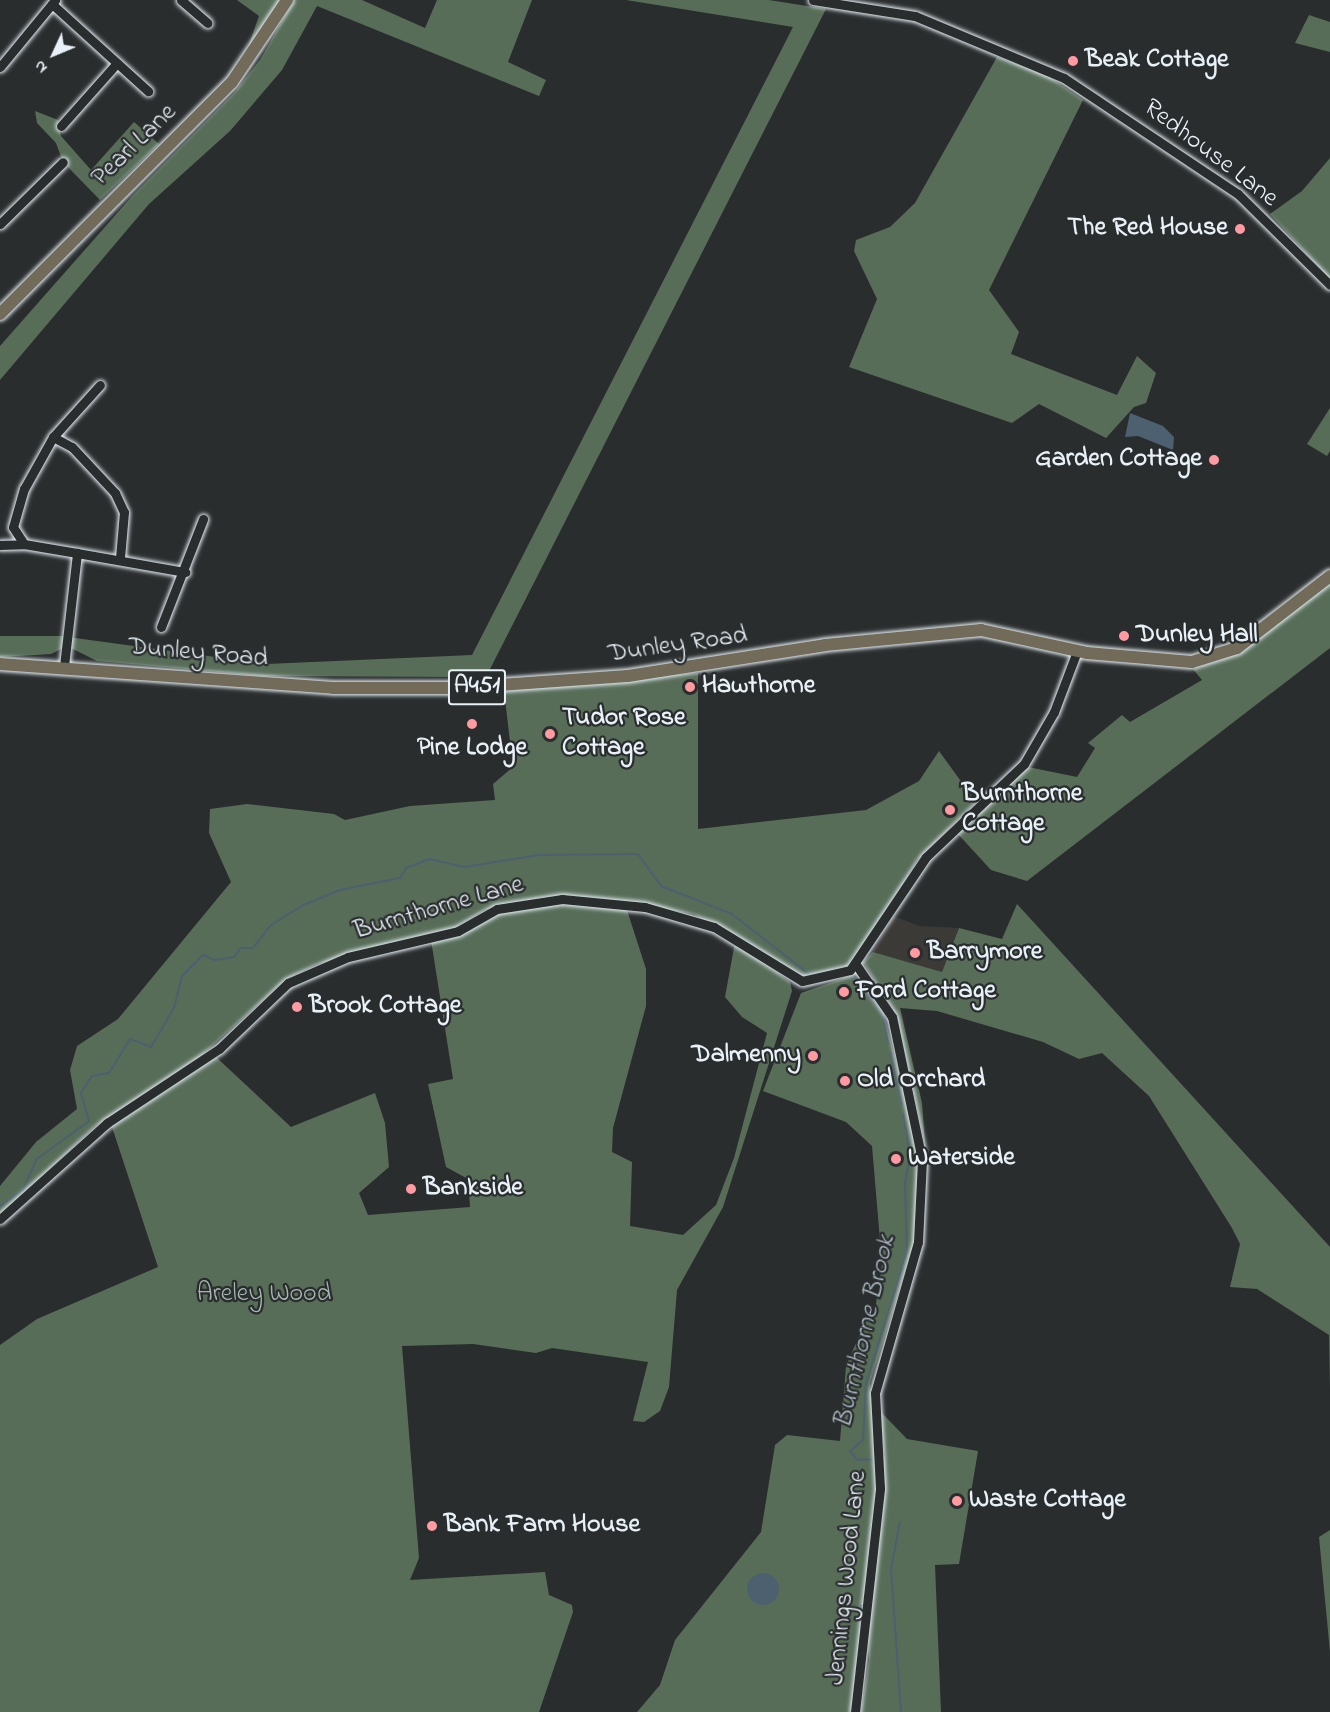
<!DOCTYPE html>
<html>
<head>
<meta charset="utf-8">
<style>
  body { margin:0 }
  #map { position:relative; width:1330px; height:1712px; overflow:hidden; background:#2a2d2e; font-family:"Indie Flower",sans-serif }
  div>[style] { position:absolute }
  .built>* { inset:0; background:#3c3a37 }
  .green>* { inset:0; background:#576d58 }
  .water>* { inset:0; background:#4d6070 }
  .round { border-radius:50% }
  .stream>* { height:2px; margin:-1px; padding:0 1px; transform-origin:1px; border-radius:1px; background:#4d6070 }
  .roads { filter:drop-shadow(0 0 2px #e8f1f8) drop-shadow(0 0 2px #e8f1f8) }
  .minor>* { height:9px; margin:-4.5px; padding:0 4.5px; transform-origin:4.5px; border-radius:4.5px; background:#2a2d2e }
  .major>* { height:12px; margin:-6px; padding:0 6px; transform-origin:6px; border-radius:6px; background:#726b5a }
  .dots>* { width:16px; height:16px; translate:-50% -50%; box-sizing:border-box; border:3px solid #2a2d2e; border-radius:50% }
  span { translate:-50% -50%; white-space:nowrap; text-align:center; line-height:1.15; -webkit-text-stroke:4.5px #2a2d2e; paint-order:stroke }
  .shield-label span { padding:2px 4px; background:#2a2d2e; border:2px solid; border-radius:4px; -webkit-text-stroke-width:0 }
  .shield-label { font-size:24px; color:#e8f1f8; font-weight:700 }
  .poi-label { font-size:26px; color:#e8f1f8; font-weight:700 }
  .left { translate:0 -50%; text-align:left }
  .right { translate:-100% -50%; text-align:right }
  .street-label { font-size:26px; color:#e8f1f8 }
  .park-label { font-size:26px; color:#a7b6b0 }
  .water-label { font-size:27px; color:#aab7c2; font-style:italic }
  .north { position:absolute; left:24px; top:24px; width:60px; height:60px; -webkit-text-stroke:4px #2a2d2e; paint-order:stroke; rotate:226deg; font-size:16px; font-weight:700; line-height:24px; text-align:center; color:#e8f1f8 }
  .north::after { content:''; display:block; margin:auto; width:21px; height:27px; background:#e8f1f8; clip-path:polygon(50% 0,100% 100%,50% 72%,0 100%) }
</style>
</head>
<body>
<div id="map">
  <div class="built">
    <i style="clip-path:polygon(894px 916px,919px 926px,959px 928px,942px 972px,873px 952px)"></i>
  </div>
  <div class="green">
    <i style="clip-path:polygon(237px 0,283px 0,245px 56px,259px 16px)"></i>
    <i style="clip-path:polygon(294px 0,362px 0,425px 28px,437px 0,532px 0,508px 62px,546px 80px,539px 96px,317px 6px,282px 70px,230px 131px,149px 204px,0 380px,0 346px,134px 194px,234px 93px,260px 60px)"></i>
    <i style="clip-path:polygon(626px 0,769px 0,826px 9px,486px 677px,263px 676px,97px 661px,67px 646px,51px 654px,0 657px,0 636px,60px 636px,267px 664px,472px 655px,793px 27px)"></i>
    <i style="clip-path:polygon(1309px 15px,1330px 22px,1330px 52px,1295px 43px)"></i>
    <i style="clip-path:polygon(997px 57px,1048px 76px,1083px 100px,989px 290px,1019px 332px,1011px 354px,1117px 395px,1137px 356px,1156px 373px,1146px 403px,1134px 407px,1106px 438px,1039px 404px,1012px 423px,849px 367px,877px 299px,854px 251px,856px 240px,890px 227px,915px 203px)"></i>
    <i style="clip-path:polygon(35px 111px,58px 120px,61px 136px,91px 170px,134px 122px,159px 144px,100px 200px,63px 162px,56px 143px,37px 123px)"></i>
    <i style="clip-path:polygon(1330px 158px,1330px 279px,1270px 214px,1302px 191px)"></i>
    <i style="clip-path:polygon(1330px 408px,1330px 451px,1327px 456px,1307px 444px)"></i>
    <i style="clip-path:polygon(1330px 583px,1330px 648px,1027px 881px,991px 870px,957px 833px,1028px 767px,1077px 777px,1095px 748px,1088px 743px,1122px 715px,1130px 722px,1202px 680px,1193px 669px,1240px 653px)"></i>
    <i style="clip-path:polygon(698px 673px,698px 829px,866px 810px,919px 781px,939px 751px,976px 802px,917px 860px,871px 938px,847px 966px,804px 978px,694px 914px,615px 900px,486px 909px,454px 928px,317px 964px,286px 979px,191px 1065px,95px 1126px,0 1215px,0 1186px,36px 1142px,77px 1109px,70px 1070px,77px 1046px,118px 1019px,231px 882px,209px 833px,210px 809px,247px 804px,334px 814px,345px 820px,410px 806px,495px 800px,493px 784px,513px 767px,504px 691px)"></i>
    <i style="clip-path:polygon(564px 903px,626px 907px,646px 969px,646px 1006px,613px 1128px,612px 1152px,632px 1162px,630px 1226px,683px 1235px,716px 1205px,734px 1158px,767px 1033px,742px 1017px,725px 997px,735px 942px,790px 982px,792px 991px,723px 1207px,677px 1290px,669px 1387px,660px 1411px,644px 1422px,633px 1421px,648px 1362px,552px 1348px,536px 1353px,473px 1344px,402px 1346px,419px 1558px,410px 1580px,545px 1572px,549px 1595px,572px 1605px,573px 1612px,539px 1712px,0 1712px,0 1345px,37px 1319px,158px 1267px,111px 1124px,216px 1057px,291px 1127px,375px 1093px,385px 1123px,389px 1167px,359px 1193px,368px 1215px,470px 1207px,468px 1179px,446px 1167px,428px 1084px,453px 1079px,431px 940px,497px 913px)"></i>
    <i style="clip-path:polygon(1017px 904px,1330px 1247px,1330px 1389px,1329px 1335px,1257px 1289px,1230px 1287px,1240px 1244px,1232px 1228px,1149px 1096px,1102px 1053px,1079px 1059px,1043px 1042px,937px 1011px,900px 1008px,922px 1103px,925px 1144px,897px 1015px,863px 962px,873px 952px,942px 972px,959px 928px,1002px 939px)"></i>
    <i style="clip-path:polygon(853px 975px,883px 1011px,919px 1151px,916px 1236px,870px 1383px,875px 1438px,885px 1458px,880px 1411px,907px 1439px,978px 1451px,959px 1564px,935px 1565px,941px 1712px,861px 1712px,869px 1660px,867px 1603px,860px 1605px,860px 1669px,850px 1712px,637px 1712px,660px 1685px,675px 1640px,761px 1532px,775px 1445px,787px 1435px,840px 1441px,846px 1366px,866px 1320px,874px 1317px,882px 1264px,872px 1146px,846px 1122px,763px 1091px,801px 993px)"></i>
    <i style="clip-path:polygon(1330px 1530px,1330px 1652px,1319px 1537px)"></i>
  </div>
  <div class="water">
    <i style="clip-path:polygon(1130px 413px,1163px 426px,1174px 437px,1173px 450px,1138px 436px,1125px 437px)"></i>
    <i class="round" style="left:747px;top:1573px;width:32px;height:32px"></i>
  </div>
  <div class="stream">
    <i style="left:852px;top:976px;width:47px;rotate:50.2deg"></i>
    <i style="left:882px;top:1012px;width:32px;rotate:79deg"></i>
    <i style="left:890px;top:1053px;width:53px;rotate:77deg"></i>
    <i style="left:0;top:1206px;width:28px;rotate:-35deg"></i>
    <i style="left:23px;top:1190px;width:34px;rotate:-66deg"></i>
    <i style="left:37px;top:1159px;width:64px;rotate:-36.2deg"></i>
    <i style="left:89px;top:1121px;width:29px;rotate:-106deg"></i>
    <i style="left:81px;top:1093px;width:20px;rotate:-57deg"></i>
    <i style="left:92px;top:1076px;width:17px;rotate:-10deg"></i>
    <i style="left:109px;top:1073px;width:40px;rotate:-58deg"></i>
    <i style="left:130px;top:1039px;width:22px;rotate:21deg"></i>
    <i style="left:151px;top:1047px;width:45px;rotate:-59.5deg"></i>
    <i style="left:174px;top:1008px;width:33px;rotate:-76deg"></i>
    <i style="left:182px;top:976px;width:30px;rotate:-45deg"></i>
    <i style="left:203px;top:955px;width:13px;rotate:23deg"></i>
    <i style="left:215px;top:960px;width:19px;rotate:-9deg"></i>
    <i style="left:234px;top:957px;width:11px;rotate:-52deg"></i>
    <i style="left:241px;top:948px;width:12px"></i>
    <i style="left:253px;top:948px;width:29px;rotate:-52deg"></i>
    <i style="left:271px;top:925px;width:38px;rotate:-32deg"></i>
    <i style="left:303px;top:905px;width:40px;rotate:-22deg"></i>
    <i style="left:340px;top:890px;width:61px;rotate:-11.3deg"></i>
    <i style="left:400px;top:878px;width:12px;rotate:-59deg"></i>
    <i style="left:406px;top:868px;width:25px;rotate:-21deg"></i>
    <i style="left:429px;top:859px;width:36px;rotate:13deg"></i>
    <i style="left:464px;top:867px;width:76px;rotate:-9.1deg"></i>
    <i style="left:539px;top:855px;width:99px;rotate:-0.6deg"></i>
    <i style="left:638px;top:854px;width:39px;rotate:54deg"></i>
    <i style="left:661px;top:886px;width:76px;rotate:21.5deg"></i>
    <i style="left:732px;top:914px;width:99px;rotate:38deg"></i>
    <i style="left:877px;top:1459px;width:20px;rotate:177deg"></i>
    <i style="left:857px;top:1460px;width:11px;rotate:-128deg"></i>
    <i style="left:850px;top:1451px;width:17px;rotate:-40deg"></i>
    <i style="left:863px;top:1440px;width:56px;rotate:-86.9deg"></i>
    <i style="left:866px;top:1384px;width:139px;rotate:-72.9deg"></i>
    <i style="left:907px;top:1251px;width:67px;rotate:-91.7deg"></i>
    <i style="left:905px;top:1184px;width:31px;rotate:-81deg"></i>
    <i style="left:910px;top:1153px;width:40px;rotate:-100deg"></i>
    <i style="left:900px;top:1522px;width:48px;rotate:100.8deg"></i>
    <i style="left:891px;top:1569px;width:143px;rotate:86deg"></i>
  </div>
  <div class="roads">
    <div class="minor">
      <i style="left:181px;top:0;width:35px;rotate:41deg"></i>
      <i style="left:813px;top:0;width:103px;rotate:8.9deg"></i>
      <i style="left:915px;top:16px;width:161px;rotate:22.6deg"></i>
      <i style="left:1064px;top:78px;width:209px;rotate:33.7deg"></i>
      <i style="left:1238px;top:194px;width:129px;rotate:44.7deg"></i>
      <i style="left:52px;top:4px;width:130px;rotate:42.2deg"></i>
      <i style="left:0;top:67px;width:87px;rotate:-50.6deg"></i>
      <i style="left:61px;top:126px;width:84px;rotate:-48.4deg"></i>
      <i style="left:0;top:224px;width:88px;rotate:-44.5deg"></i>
      <i style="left:53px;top:437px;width:21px;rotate:28deg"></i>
      <i style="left:72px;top:447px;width:63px;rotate:46.9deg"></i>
      <i style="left:115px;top:493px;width:21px;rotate:65deg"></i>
      <i style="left:124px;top:512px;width:46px;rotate:95deg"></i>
      <i style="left:0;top:545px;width:24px;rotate:-2deg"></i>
      <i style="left:77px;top:553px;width:110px;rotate:10deg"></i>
      <i style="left:161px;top:627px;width:116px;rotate:-68.7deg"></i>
      <i style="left:64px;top:666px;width:114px;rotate:-83.4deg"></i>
      <i style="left:77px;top:553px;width:54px;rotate:-170.4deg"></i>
      <i style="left:24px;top:544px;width:20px;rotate:-123deg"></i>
      <i style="left:13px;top:527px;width:40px;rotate:-74deg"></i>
      <i style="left:24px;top:489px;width:60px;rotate:-60.9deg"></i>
      <i style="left:53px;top:437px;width:70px;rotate:-47.9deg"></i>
      <i style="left:0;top:1219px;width:144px;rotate:-41.9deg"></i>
      <i style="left:107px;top:1123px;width:134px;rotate:-33.5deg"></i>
      <i style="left:219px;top:1049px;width:95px;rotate:-43.7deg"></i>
      <i style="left:288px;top:983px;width:65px;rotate:-23.4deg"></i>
      <i style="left:348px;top:957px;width:113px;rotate:-13.3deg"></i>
      <i style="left:458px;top:931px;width:45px;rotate:-29.4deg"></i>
      <i style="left:497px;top:909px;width:66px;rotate:-8.7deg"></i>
      <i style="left:562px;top:899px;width:83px;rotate:5.5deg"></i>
      <i style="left:645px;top:907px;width:72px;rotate:16.2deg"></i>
      <i style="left:714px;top:927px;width:103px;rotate:31.5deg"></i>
      <i style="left:802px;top:981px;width:49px;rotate:-12.9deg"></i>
      <i style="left:850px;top:970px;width:136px;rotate:-56.1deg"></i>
      <i style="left:926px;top:857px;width:135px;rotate:-43.5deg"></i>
      <i style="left:1024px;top:764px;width:60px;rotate:-60deg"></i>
      <i style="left:1054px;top:712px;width:65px;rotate:-69.3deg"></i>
      <i style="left:855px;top:1712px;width:225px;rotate:-83.6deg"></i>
      <i style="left:880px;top:1488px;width:95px;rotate:-93deg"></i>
      <i style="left:875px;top:1393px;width:157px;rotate:-74.1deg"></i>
      <i style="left:918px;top:1242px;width:82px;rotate:-87.2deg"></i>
      <i style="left:922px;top:1160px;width:146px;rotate:-101.8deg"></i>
      <i style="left:892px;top:1017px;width:62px;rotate:-124.5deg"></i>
    </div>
    <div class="major">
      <i style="left:0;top:314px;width:328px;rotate:-45deg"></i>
      <i style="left:232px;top:82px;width:99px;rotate:-56.1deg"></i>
      <i style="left:0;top:664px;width:334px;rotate:4.1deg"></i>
      <i style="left:333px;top:688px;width:126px"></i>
      <i style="left:459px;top:688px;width:169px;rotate:-4.1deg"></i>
      <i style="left:628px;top:676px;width:199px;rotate:-8.9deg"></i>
      <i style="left:825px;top:645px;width:157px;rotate:-5.5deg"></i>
      <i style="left:981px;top:630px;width:108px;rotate:12.2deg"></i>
      <i style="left:1087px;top:653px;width:105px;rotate:4.9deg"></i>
      <i style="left:1192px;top:662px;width:47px;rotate:-17.3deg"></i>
      <i style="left:1237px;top:648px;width:118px;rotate:-37.7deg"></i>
    </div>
  </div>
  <div class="dots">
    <i style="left:1073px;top:61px;background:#ff9aa2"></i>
    <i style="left:1240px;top:229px;background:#ff9aa2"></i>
    <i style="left:1214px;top:460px;background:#ff9aa2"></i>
    <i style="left:1124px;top:636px;background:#ff9aa2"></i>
    <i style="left:690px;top:687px;background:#ff9aa2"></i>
    <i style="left:472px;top:724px;background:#ff9aa2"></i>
    <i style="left:550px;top:734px;background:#ff9aa2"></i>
    <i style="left:950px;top:810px;background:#ff9aa2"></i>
    <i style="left:915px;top:953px;background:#ff9aa2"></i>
    <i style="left:844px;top:992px;background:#ff9aa2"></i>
    <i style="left:297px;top:1007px;background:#ff9aa2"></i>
    <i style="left:813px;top:1056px;background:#ff9aa2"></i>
    <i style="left:845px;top:1081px;background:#ff9aa2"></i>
    <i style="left:896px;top:1159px;background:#ff9aa2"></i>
    <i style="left:411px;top:1189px;background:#ff9aa2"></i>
    <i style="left:957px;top:1501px;background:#ff9aa2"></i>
    <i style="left:432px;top:1526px;background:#ff9aa2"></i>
  </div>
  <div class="shield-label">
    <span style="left:477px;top:687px">A451</span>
  </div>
  <div class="poi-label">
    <span class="left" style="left:1085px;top:61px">Beak Cottage</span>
    <span class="right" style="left:1228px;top:229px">The Red House</span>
    <span class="right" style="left:1202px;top:460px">Garden Cottage</span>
    <span class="left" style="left:1136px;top:636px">Dunley Hall</span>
    <span class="left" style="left:702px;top:687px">Hawthorne</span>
    <span class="left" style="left:562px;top:734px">Tudor Rose<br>Cottage</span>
    <span style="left:472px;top:749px">Pine Lodge</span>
    <span class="left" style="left:962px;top:810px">Burnthorne<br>Cottage</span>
    <span class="left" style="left:927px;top:953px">Barrymore</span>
    <span class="left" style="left:856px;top:992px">Ford Cottage</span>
    <span class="left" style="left:309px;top:1007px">Brook Cottage</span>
    <span class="right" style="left:801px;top:1056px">Dalmenny</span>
    <span class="left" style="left:857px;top:1081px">Old Orchard</span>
    <span class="left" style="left:908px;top:1159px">Waterside</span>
    <span class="left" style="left:423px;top:1189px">Bankside</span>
    <span class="left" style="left:969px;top:1501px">Waste Cottage</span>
    <span class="left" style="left:444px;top:1526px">Bank Farm House</span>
  </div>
  <div class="street-label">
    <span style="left:135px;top:146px;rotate:-44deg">Pearl Lane</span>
    <span style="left:1210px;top:154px;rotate:37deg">Redhouse Lane</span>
    <span style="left:678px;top:646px;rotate:-8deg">Dunley Road</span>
    <span style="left:198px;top:654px;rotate:5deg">Dunley Road</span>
    <span style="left:439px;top:909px;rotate:-16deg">Burnthorne Lane</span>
    <span style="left:848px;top:1578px;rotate:-84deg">Jennings Wood Lane</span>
  </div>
  <div class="park-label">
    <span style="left:264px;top:1295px">Areley Wood</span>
  </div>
  <div class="water-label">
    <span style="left:865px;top:1332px;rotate:-77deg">Burnthorne Brook</span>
  </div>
  <div class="north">N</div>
</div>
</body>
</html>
